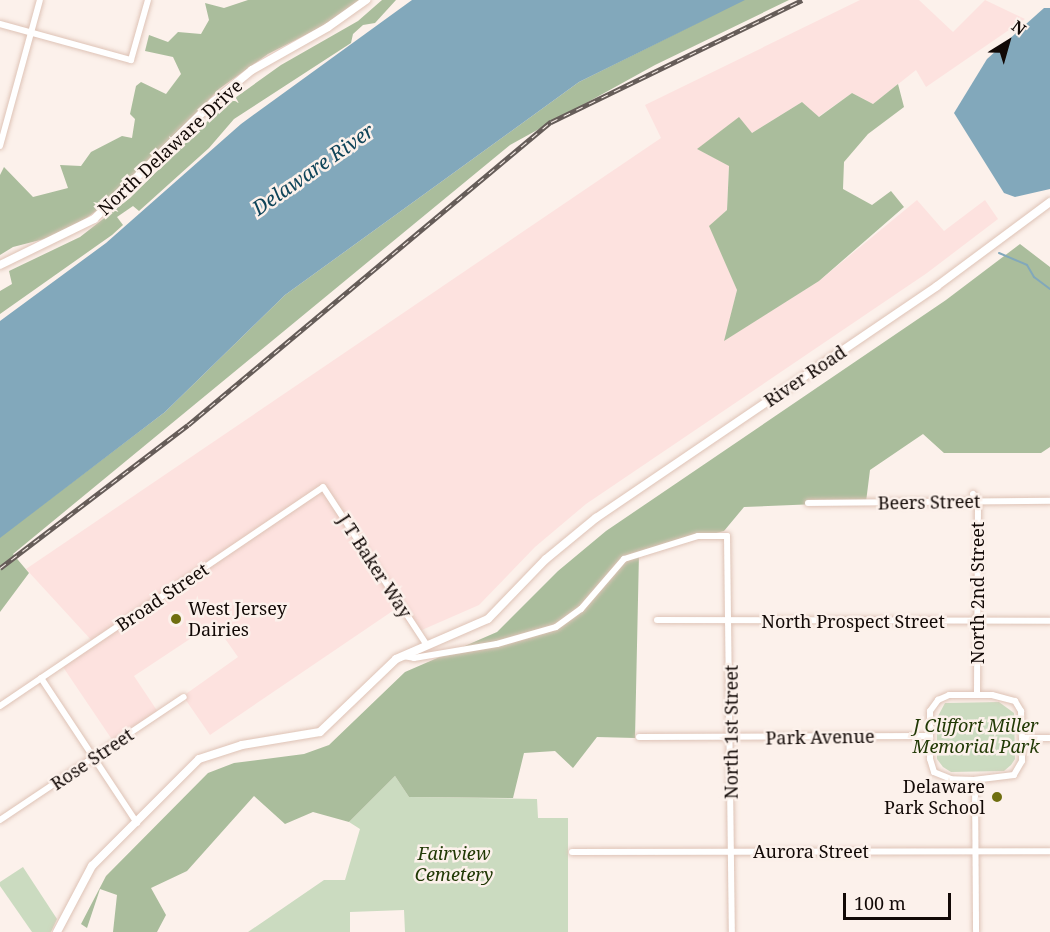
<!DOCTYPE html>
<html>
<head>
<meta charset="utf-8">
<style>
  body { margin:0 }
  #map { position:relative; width:1050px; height:932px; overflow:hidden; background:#fcf1eb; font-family:"Noto Serif",serif }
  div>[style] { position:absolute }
  .industrial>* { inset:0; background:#fde2df }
  .green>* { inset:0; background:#cbdbc0 }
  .forest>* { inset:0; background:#aabd9c }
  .water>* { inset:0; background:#82a8bb }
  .stream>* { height:2px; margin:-1px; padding:0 1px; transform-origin:1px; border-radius:1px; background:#82a8bb }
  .roads { filter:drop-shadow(0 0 2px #dec3b6) drop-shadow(0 0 2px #dec3b6) }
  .street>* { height:6px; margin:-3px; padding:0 3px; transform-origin:3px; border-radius:3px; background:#fff }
  .secondary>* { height:8px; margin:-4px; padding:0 4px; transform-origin:4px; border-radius:4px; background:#fff }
  .rail>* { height:4.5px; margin-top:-2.25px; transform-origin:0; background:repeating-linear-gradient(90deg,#fcf1eb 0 7px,#665d59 0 14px); box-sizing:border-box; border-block:2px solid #665d59 }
  .dots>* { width:16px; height:16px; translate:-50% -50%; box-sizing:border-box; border:3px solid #fcf1eb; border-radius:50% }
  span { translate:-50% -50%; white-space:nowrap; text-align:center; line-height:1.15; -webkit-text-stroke:5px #fcf1eb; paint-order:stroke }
  .street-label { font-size:18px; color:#120906 }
  .poi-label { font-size:18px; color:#120906 }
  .left { translate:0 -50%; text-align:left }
  .right { translate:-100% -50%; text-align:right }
  .park-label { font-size:18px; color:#213905; font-style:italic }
  .water-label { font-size:20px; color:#0f4459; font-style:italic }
  .north { position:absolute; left:978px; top:12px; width:60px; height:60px; -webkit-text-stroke:4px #fcf1eb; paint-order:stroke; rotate:37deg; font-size:16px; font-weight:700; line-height:24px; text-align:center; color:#120906 }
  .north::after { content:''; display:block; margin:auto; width:21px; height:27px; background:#120906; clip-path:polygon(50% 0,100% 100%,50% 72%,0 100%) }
  .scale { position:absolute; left:843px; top:893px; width:108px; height:27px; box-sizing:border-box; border:3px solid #120906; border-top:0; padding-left:8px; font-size:18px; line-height:21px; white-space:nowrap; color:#120906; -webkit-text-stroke:4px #fcf1eb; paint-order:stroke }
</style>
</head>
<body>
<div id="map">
  <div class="industrial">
    <i style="clip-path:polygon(860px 0,919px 0,953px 32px,985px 0,1025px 19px,926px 87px,916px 70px,873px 104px,852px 93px,818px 117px,802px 102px,752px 133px,697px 149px,729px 165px,727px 210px,710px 226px,737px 290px,725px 340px,819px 281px,917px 200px,944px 231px,985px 200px,998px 219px,927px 273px,586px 504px,535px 547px,479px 605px,415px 633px,397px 608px,210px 735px,183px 696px,238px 657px,214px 623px,134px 676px,160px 715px,115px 744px,61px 664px,93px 642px,26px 569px,661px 138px,645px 105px)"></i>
  </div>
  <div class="green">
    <i style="clip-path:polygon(999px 702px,1014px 713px,1015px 759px,1011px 765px,1004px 771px,951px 772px,943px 767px,937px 759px,937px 718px,945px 703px)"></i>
    <i style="clip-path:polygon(395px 776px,409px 797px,537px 799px,538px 818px,568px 818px,568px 932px,405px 932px,404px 910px,350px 912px,350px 932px,248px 932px,324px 880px,345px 880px,360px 829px,349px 822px)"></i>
    <i style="clip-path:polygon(23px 867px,57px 919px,51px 932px,32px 932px,0 886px,0 882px)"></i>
  </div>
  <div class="forest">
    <i style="clip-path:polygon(248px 0,360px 0,333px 21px,268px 54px,219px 89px,117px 196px,85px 219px,52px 237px,13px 247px,0 255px,0 175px,4px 167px,33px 197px,68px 188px,60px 165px,81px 166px,91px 152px,122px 136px,132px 138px,135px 119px,130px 114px,136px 86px,141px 82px,166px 94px,181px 74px,173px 57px,145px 51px,149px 35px,168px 42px,178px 32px,201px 34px,209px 20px,205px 3px,224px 8px)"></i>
    <i style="clip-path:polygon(382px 0,396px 0,375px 23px,363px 25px,353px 34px,351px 43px,234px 119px,209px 148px,139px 211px,133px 206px,117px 217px,123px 225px,112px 235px,0 314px,0 291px,12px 284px,9px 271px,80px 237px,130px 198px,221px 108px,281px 65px,358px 21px)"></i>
    <i style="clip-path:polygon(743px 0,789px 0,655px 65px,510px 145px,13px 554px,29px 573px,0 612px,0 537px,165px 412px,285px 295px,579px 82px)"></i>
    <i style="clip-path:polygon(898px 84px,904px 107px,868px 134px,844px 162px,843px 189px,872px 205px,891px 191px,904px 207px,819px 281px,724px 341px,737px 290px,709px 226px,727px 210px,729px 166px,697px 149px,739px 117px,752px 133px,802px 102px,819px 117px,852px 93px,873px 104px)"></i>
    <i style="clip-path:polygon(1020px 244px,1050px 267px,1050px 447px,1041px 453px,944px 453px,923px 434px,870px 470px,866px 502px,744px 507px,724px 531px,639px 553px,635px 738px,597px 737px,573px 768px,555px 751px,524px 753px,513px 798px,409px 797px,395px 776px,349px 822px,313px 812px,285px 824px,254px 796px,187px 871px,151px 888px,166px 915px,157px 932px,113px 932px,117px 895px,100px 889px,87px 928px,81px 924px,106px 876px,208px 773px,234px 763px,304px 754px,329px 745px,405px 672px,497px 632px,558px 571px,606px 531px,946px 300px)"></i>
  </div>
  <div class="water">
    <i style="clip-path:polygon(412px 0,745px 0,579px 82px,285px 295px,165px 412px,0 538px,0 321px,106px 243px,241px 124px)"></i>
    <i style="clip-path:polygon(1044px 8px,1050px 8px,1050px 189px,1015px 197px,1004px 193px,954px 113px,987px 59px)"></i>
  </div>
  <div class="stream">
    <i style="left:999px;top:253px;width:30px;rotate:23deg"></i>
    <i style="left:1027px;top:265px;width:14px;rotate:60deg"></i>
    <i style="left:1034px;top:277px;width:20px;rotate:37deg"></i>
  </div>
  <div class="roads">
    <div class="street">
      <i style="left:0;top:24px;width:136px;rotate:15.4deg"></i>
      <i style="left:131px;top:60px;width:62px;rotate:-74.2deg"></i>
      <i style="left:0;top:146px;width:151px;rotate:-74.7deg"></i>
      <i style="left:973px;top:494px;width:9px;rotate:54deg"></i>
      <i style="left:978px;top:501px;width:194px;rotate:90.3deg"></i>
      <i style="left:808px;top:503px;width:242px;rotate:-0.5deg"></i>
      <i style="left:657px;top:620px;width:393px;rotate:0.1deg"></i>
      <i style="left:403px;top:656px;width:11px;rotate:10deg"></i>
      <i style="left:414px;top:658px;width:84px;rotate:-9.6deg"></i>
      <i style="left:497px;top:644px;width:61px;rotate:-16.1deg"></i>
      <i style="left:556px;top:627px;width:31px;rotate:-36deg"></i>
      <i style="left:581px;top:609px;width:66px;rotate:-49.3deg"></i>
      <i style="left:624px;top:559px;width:77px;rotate:-17.3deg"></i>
      <i style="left:698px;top:536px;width:29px"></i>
      <i style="left:727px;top:536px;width:396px;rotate:89.3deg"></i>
      <i style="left:41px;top:678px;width:174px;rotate:56.5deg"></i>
      <i style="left:949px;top:695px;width:43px"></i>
      <i style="left:992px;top:695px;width:24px;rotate:15deg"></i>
      <i style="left:1015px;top:701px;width:12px;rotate:59deg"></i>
      <i style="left:1021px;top:711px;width:27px;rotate:88deg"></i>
      <i style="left:1022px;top:738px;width:23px;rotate:90deg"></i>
      <i style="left:1022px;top:761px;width:16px;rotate:120deg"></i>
      <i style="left:1014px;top:775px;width:39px;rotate:173deg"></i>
      <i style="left:975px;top:780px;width:24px;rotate:-178deg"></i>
      <i style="left:951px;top:779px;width:18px;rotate:-158deg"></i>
      <i style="left:934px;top:772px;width:14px;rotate:-107deg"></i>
      <i style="left:930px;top:759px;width:48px;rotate:-90deg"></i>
      <i style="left:930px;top:711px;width:14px;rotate:-54deg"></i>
      <i style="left:938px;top:700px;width:12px;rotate:-24deg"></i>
      <i style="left:0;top:706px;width:390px;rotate:-34.1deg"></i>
      <i style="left:323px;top:487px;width:188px;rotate:56.7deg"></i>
      <i style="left:639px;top:737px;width:290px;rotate:-0.2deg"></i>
      <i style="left:1022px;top:738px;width:28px"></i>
      <i style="left:975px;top:780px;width:152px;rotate:89.6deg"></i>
      <i style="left:0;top:820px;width:221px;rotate:-33.8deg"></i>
      <i style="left:572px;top:852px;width:478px;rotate:-0.1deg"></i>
    </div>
    <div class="secondary">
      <i style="left:0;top:265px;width:105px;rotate:-26.1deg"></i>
      <i style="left:94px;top:219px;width:167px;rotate:-44.5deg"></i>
      <i style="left:213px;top:102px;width:50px;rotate:-39.4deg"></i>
      <i style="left:252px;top:70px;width:87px;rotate:-29.5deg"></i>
      <i style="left:328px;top:27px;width:47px;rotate:-35.4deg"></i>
      <i style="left:57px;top:932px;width:75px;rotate:-62.1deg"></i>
      <i style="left:92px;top:866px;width:151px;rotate:-45deg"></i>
      <i style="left:199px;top:759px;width:45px;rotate:-18deg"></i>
      <i style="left:242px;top:745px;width:79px;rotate:-9.5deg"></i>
      <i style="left:320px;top:732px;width:105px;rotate:-43.8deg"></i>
      <i style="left:396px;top:659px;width:100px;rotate:-23.5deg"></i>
      <i style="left:488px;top:619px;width:83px;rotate:-46deg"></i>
      <i style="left:546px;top:559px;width:65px;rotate:-39.4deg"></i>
      <i style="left:596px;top:518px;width:412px;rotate:-34.2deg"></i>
      <i style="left:937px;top:286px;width:141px;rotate:-36.6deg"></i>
    </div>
  </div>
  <div class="rail">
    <i style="left:0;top:568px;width:236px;rotate:-37.3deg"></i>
    <i style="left:188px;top:425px;width:473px;rotate:-39.9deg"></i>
    <i style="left:551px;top:122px;width:279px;rotate:-25.9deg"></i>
  </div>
  <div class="dots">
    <i style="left:176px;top:619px;background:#6f6e0f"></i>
    <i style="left:997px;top:797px;background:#6f6e0f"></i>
  </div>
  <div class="street-label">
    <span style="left:170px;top:147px;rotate:-43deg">North Delaware Drive</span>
    <span style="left:805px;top:376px;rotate:-34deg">River Road</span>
    <span style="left:929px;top:502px;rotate:-1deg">Beers Street</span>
    <span style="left:375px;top:566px;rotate:57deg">J T Baker Way</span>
    <span style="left:977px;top:593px;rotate:-90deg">North 2nd Street</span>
    <span style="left:162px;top:597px;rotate:-34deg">Broad Street</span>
    <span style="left:853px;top:621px">North Prospect Street</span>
    <span style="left:731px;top:732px;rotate:-90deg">North 1st Street</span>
    <span style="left:820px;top:737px;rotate:-1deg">Park Avenue</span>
    <span style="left:92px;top:759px;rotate:-34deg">Rose Street</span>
    <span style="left:811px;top:851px">Aurora Street</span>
  </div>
  <div class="poi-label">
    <span class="left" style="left:188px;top:619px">West Jersey<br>Dairies</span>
    <span class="right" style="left:985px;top:797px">Delaware<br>Park School</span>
  </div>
  <div class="park-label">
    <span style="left:976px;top:736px">J Cliffort Miller<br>Memorial Park</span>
    <span style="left:454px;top:864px">Fairview<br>Cemetery</span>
  </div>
  <div class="water-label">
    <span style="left:313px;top:169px;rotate:-35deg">Delaware River</span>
  </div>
  <div class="north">N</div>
  <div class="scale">100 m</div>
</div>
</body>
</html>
